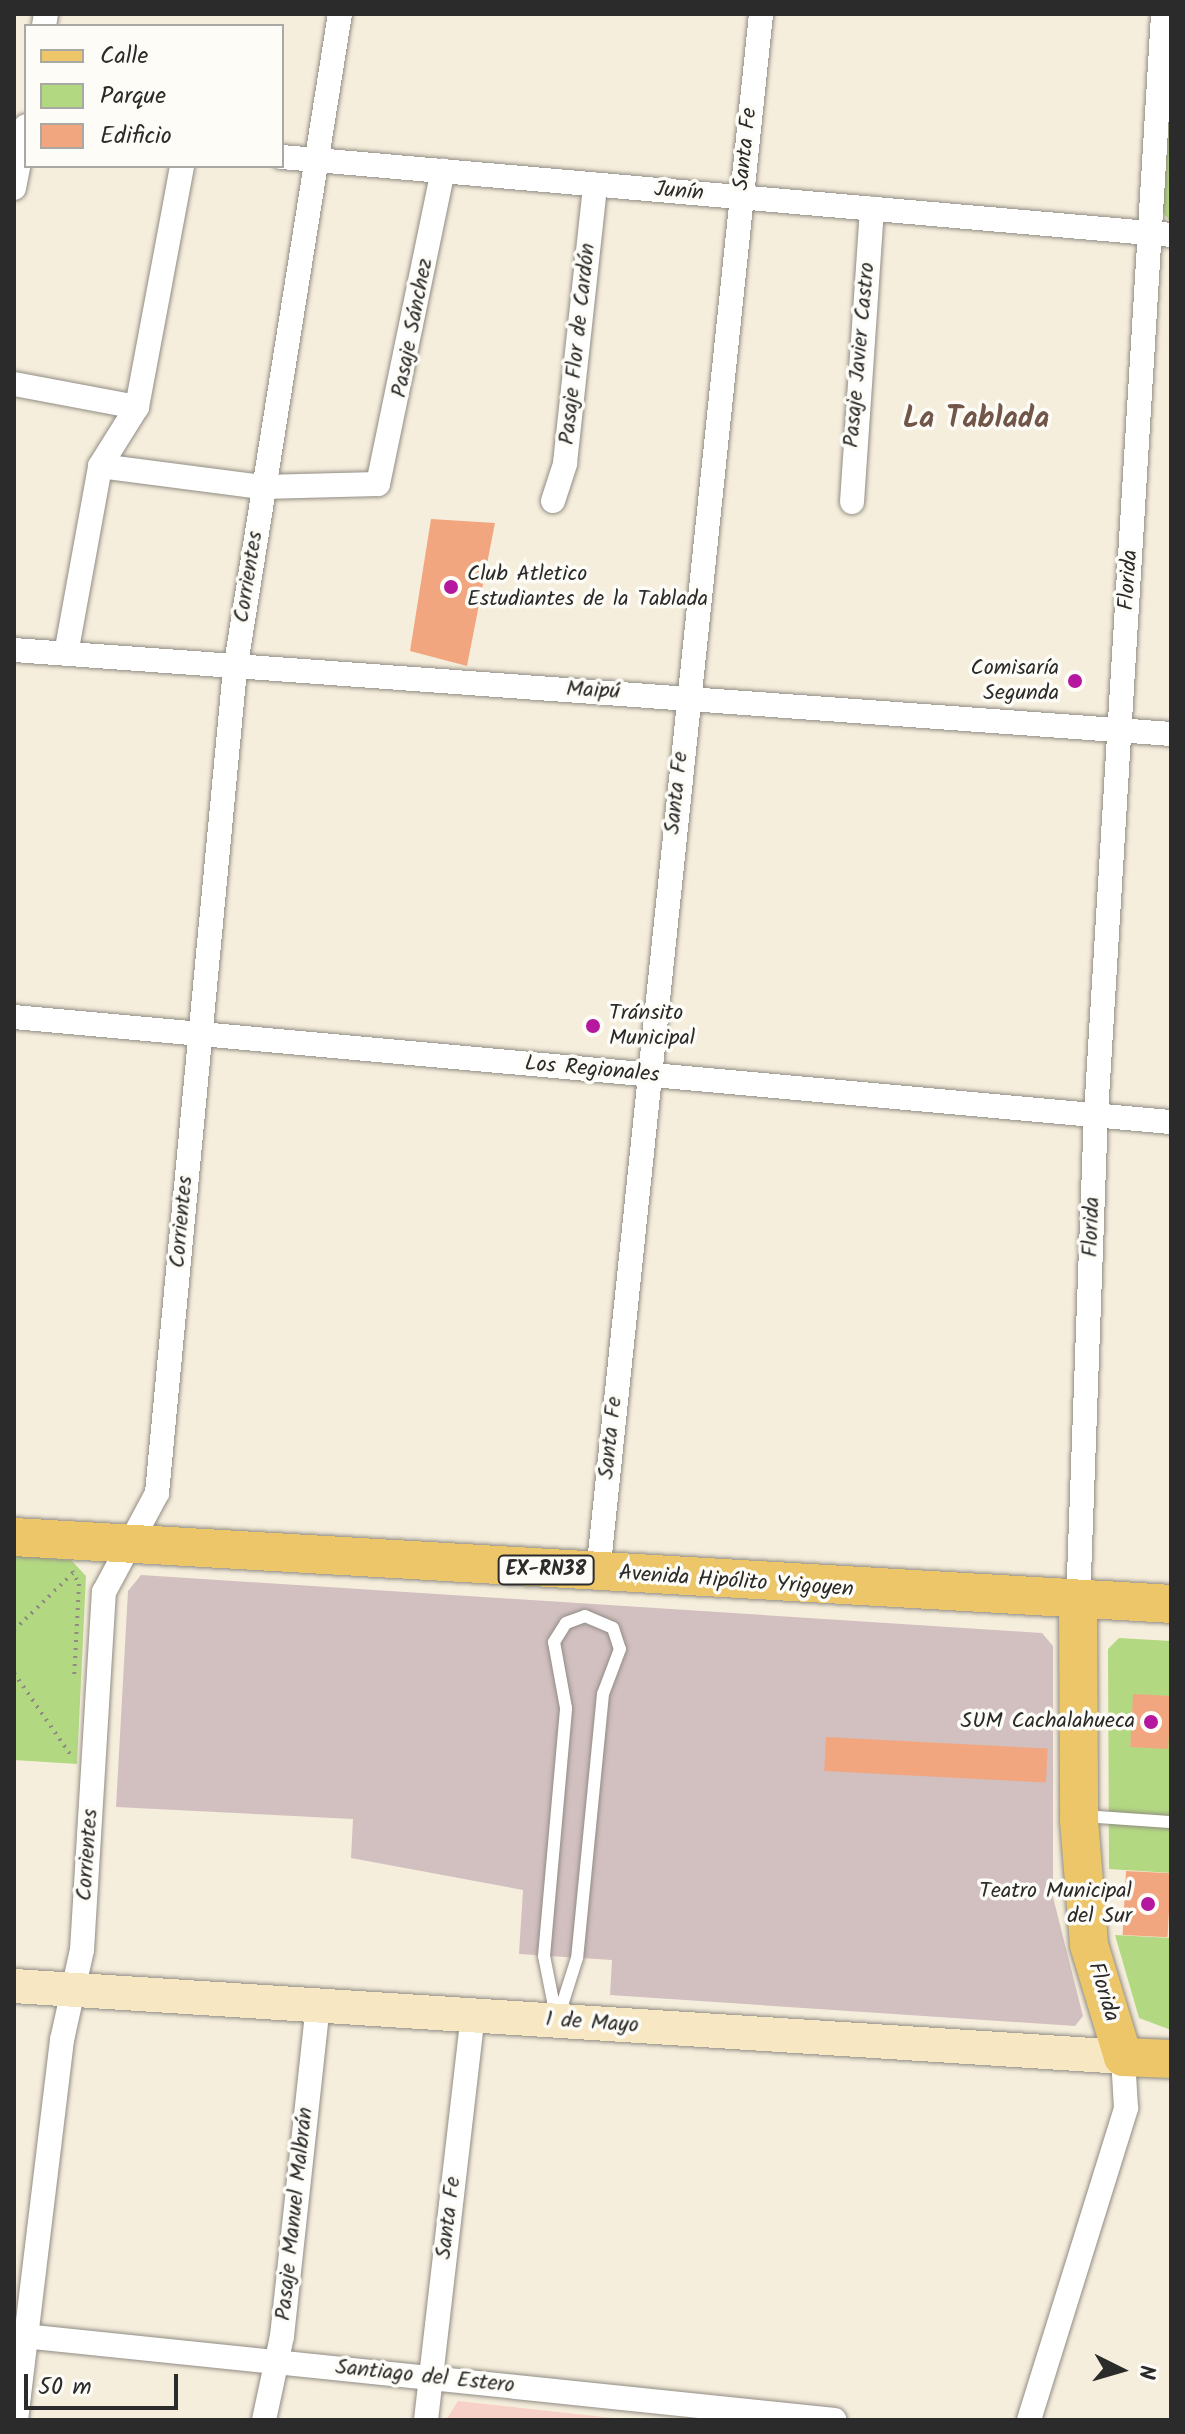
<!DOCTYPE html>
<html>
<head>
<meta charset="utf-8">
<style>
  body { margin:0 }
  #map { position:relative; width:1185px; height:2434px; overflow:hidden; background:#f6eedc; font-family:Kalam,sans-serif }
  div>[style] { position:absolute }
  .built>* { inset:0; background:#f7d1c8 }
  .industrial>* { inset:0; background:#d2bfc0 }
  .green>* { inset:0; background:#b3d882 }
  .building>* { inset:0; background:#f2a680; transform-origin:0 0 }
  .path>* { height:4px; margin-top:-2px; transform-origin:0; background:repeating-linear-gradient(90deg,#908c84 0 2px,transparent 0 8px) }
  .roads { filter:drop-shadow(0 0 2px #908c84) drop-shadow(0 0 2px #908c84) }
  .lane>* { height:12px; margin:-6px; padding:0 6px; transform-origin:6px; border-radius:6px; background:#fff }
  .street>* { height:24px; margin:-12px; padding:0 12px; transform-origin:12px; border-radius:12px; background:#fff }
  .secondary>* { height:34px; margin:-17px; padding:0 17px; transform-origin:17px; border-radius:17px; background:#f7e8c3 }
  .primary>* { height:38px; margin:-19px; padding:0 19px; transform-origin:19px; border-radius:19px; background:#ecc669 }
  .dots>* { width:22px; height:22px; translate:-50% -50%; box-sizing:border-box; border:4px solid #fdfcf7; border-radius:50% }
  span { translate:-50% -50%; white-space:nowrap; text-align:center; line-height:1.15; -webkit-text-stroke:7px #fdfcf7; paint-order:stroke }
  .shield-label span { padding:2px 6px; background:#fdfcf7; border:2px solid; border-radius:6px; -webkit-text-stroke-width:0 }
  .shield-label { font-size:20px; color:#2b2b2b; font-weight:700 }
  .street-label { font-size:22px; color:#2b2b2b }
  .poi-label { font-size:22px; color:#2b2b2b }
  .left { translate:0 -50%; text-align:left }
  .right { translate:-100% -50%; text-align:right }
  .district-label { font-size:30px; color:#715649; font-weight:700 }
  .frame { position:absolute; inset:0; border:16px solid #2b2b2b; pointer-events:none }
  .legend { position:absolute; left:24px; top:24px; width:260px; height:144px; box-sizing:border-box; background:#fdfcf7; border:2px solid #a9a8a5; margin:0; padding:10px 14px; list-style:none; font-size:24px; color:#2b2b2b }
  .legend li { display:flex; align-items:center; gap:16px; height:40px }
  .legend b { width:40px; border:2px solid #a9a8a5 }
  .north { position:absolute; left:1081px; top:2330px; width:80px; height:80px; -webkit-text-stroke:6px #fdfcf7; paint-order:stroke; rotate:95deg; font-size:22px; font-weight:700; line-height:32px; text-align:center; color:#2b2b2b }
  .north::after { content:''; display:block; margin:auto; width:28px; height:36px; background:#2b2b2b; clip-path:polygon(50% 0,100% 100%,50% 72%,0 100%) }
  .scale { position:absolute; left:24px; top:2374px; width:154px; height:36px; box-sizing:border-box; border:4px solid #2b2b2b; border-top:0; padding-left:10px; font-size:24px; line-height:28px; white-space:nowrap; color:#2b2b2b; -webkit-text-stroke:6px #fdfcf7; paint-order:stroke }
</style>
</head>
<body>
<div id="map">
  <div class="built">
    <i style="clip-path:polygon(458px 2401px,631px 2420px,446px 2420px)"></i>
  </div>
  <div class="industrial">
    <i style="clip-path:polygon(141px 1575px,1042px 1633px,1053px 1646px,1053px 1897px,1083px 2016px,1075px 2026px,610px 1995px,612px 1960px,519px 1954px,523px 1890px,351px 1858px,353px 1819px,116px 1807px,128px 1591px)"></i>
  </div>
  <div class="green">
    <i style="clip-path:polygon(1171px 23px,1171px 223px,1160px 208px)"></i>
    <i style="clip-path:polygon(14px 1556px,71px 1560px,86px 1576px,77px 1764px,14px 1760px)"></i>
    <i style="clip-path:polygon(1119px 1638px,1171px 1641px,1171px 1873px,1109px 1869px,1108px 1649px)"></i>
    <i style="clip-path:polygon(1115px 1935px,1171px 1938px,1171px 2030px,1139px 2018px)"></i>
  </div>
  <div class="building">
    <i style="clip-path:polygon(431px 519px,495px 523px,467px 666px,410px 651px)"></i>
    <i style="left:1133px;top:1694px;width:38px;height:53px;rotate:3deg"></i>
    <i style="left:826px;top:1737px;width:222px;height:34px;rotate:3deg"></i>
    <i style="left:1126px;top:1871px;width:45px;height:64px;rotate:3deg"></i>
  </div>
  <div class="path">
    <i style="left:72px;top:1571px;width:15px;rotate:62deg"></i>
    <i style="left:79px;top:1584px;width:96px;rotate:93deg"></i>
    <i style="left:14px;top:1630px;width:83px;rotate:-44deg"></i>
    <i style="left:14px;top:1673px;width:102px;rotate:55.4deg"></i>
  </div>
  <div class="roads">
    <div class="lane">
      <i style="left:585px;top:1616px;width:30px;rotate:23deg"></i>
      <i style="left:613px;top:1628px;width:22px;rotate:72deg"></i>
      <i style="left:620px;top:1649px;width:48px;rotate:110.7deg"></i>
      <i style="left:603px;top:1694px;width:265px;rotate:95.6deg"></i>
      <i style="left:577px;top:1958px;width:66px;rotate:107.6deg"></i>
      <i style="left:557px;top:2021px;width:66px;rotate:-101.3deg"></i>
      <i style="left:544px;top:1956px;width:249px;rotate:-84.9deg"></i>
      <i style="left:566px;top:1708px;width:67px;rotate:-100.3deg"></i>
      <i style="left:554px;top:1642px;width:22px;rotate:-58deg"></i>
      <i style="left:566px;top:1623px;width:20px;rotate:-20deg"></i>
      <i style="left:1082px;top:1816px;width:89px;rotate:3.9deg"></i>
    </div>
    <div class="street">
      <i style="left:44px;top:26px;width:12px;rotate:-81deg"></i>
      <i style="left:282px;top:157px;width:892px;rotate:5.01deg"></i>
      <i style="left:14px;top:188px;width:63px;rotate:-79deg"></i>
      <i style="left:14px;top:384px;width:125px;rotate:10.6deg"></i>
      <i style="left:100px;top:466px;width:163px;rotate:7.4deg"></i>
      <i style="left:262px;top:487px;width:116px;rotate:-1.5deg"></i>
      <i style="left:378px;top:484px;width:320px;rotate:-78.3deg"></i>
      <i style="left:553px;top:501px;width:40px;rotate:-72deg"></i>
      <i style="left:565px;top:463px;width:280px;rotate:-83.8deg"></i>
      <i style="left:852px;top:502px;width:294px;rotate:-86.1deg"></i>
      <i style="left:14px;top:650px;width:1160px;rotate:4.15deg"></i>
      <i style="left:66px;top:654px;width:191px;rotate:-79.7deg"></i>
      <i style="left:100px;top:466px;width:70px;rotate:-57.9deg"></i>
      <i style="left:137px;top:407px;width:245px;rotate:-79.4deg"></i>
      <i style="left:14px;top:1017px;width:1162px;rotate:5.19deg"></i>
      <i style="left:598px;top:1573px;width:1567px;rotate:-84.03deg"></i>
      <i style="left:1078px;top:1603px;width:489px;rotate:-87.9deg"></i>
      <i style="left:1096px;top:1114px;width:1102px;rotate:-86.51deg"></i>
      <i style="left:14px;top:2335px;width:825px;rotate:5.91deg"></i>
      <i style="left:16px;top:2420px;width:383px;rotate:-83.1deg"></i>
      <i style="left:62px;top:2040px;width:92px;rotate:-77.5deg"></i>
      <i style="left:82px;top:1950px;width:359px;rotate:-86.5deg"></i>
      <i style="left:104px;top:1592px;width:112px;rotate:-61.8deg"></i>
      <i style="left:157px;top:1493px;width:827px;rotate:-84.59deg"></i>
      <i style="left:235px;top:670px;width:664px;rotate:-80.91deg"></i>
      <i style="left:264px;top:2420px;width:86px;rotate:-77.9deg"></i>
      <i style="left:282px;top:2336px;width:332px;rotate:-83.8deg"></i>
      <i style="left:426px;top:2420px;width:408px;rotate:-83.4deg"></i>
      <i style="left:1029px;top:2420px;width:327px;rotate:-72.7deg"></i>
      <i style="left:1126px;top:2108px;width:51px;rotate:-93.4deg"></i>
    </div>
    <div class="secondary">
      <i style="left:14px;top:1986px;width:1111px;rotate:3.66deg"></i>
    </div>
    <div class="primary">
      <i style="left:14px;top:1537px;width:1159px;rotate:3.31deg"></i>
      <i style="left:1078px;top:1603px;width:217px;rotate:89.7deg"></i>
      <i style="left:1079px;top:1820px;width:125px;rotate:85.4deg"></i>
      <i style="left:1089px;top:1945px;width:117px;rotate:73.1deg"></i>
      <i style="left:1123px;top:2057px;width:48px;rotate:2.4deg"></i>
    </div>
  </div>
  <div class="dots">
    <i style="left:451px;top:587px;background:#b5179e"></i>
    <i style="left:1075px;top:681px;background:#b5179e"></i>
    <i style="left:593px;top:1026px;background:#b5179e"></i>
    <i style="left:1151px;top:1722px;background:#b5179e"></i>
    <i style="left:1148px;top:1904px;background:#b5179e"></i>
  </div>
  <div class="shield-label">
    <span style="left:546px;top:1570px">EX-RN38</span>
  </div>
  <div class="street-label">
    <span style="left:746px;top:149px;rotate:-84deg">Santa Fe</span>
    <span style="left:679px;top:192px;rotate:5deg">Junín</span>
    <span style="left:413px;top:328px;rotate:-79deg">Pasaje Sánchez</span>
    <span style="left:578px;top:344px;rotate:-84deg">Pasaje Flor de Cardón</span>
    <span style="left:860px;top:355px;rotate:-85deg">Pasaje Javier Castro</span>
    <span style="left:249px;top:577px;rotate:-81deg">Corrientes</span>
    <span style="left:1129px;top:580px;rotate:-86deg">Florida</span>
    <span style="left:593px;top:691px;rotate:3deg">Maipú</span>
    <span style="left:677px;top:793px;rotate:-84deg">Santa Fe</span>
    <span style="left:592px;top:1070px;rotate:5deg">Los Regionales</span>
    <span style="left:182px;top:1222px;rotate:-85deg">Corrientes</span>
    <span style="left:1092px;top:1227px;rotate:-88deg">Florida</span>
    <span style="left:611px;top:1438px;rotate:-84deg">Santa Fe</span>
    <span style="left:736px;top:1582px;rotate:4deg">Avenida Hipólito Yrigoyen</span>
    <span style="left:88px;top:1855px;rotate:-86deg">Corrientes</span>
    <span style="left:1103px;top:1992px;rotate:73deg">Florida</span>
    <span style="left:592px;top:2023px;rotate:4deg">1 de Mayo</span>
    <span style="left:295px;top:2214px;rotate:-84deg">Pasaje Manuel Malbrán</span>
    <span style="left:449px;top:2218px;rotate:-83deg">Santa Fe</span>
    <span style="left:425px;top:2377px;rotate:6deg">Santiago del Estero</span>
  </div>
  <div class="poi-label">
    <span class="left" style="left:467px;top:587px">Club Atletico<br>Estudiantes de la Tablada</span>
    <span class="right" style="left:1059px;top:681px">Comisaría<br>Segunda</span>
    <span class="left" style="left:609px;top:1026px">Tránsito<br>Municipal</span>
    <span class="right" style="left:1135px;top:1722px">SUM Cachalahueca</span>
    <span class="right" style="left:1132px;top:1904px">Teatro Municipal<br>del Sur</span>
  </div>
  <div class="district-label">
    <span style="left:976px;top:419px">La Tablada</span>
  </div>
  <div class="frame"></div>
  <ul class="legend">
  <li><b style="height:10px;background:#ecc669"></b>Calle</li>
  <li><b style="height:22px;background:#b3d882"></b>Parque</li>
  <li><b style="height:22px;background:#f2a680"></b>Edificio</li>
  </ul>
  <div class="north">N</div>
  <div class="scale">50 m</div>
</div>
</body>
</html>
